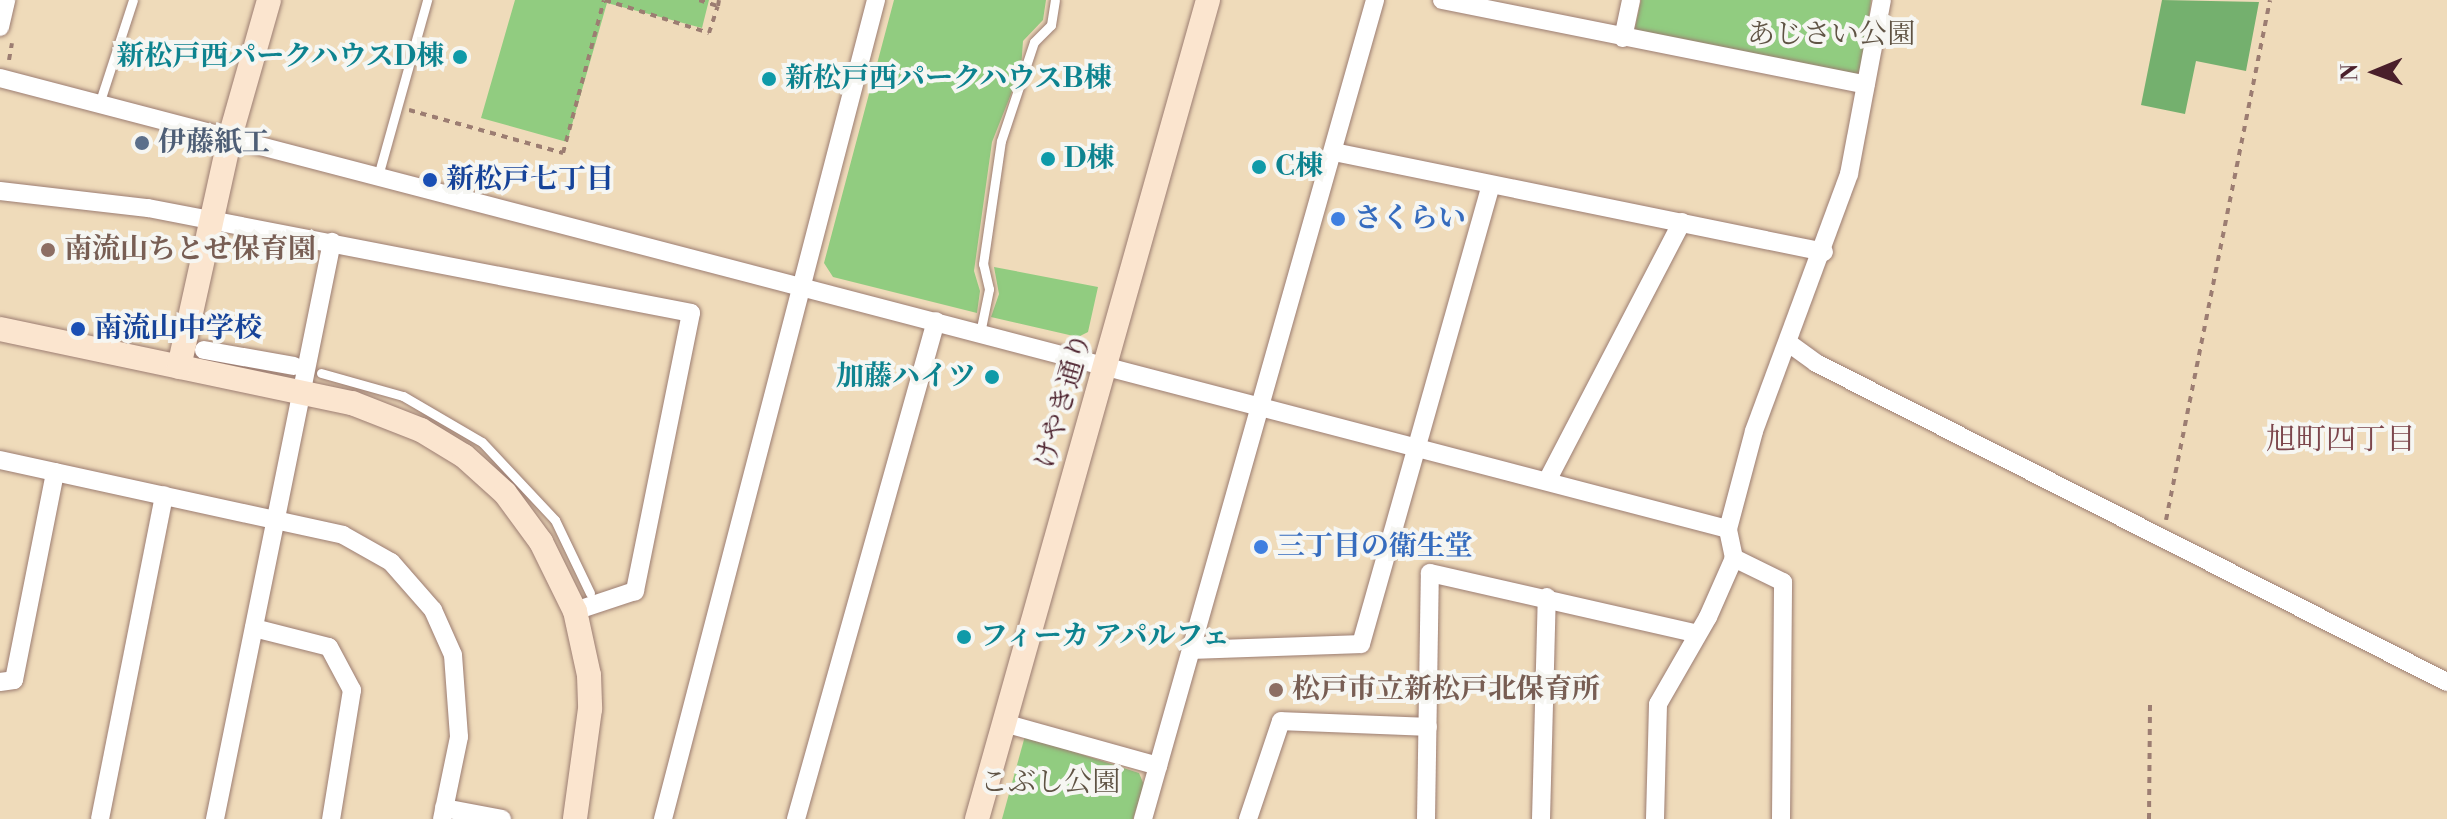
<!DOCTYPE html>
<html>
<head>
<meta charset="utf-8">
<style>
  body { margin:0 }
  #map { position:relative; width:2447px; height:819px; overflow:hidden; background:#efdbba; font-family:"Libre Bodoni","Noto Serif JP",serif }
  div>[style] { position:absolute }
  .green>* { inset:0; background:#91cc80 }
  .forest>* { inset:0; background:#74b06e }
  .path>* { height:4px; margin-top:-2px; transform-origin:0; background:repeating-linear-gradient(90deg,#9c7d72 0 6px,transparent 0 12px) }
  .roads { filter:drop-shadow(0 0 2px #9c7d72) drop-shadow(0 0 2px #9c7d72) }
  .lane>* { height:9px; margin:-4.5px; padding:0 4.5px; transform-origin:4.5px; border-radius:4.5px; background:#fff }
  .street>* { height:18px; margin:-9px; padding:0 9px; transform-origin:9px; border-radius:9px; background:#fff }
  .secondary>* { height:24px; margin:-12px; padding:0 12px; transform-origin:12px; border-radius:12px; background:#fbe5cf }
  .dots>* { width:22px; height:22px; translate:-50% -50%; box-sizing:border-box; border:4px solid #f6f6f2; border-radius:50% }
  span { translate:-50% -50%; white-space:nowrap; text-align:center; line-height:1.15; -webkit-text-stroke:8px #f6f6f2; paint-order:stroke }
  .park-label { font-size:28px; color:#5f5344 }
  .culture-label { font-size:28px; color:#0d838f; font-weight:700 }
  .right { translate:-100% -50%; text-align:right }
  .left { translate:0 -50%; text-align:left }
  .service-label { font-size:28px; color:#4e5e75; font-weight:700 }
  .transit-label { font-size:28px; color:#164399; font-weight:700 }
  .shop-label { font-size:28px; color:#366cbe; font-weight:700 }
  .education-label { font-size:28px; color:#785e54; font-weight:700 }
  .street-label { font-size:28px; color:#4a1f2b }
  .neighbourhood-label { font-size:30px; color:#7c464c }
  .north { position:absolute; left:2335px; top:32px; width:80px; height:80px; -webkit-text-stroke:6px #f6f6f2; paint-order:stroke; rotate:269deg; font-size:22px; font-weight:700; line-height:32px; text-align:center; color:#4a1f2b }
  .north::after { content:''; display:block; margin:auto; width:28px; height:36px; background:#4a1f2b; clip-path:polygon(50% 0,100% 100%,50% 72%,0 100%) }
</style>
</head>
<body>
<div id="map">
  <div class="green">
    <i style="clip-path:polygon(515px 0,709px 0,702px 28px,607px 3px,567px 142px,481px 118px)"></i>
    <i style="clip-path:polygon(894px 0,1046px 0,1043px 20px,1023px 41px,1021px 69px,992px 142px,974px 271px,980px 291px,977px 313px,833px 277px,824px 263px)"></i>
    <i style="clip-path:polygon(1641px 0,1871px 0,1862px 77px,1634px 33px)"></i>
    <i style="clip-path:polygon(994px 267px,1098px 287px,1088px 332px,1078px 337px,991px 317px,999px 294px)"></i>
    <i style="clip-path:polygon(1025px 736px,1139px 773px,1144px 785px,1133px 819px,1002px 819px)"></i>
  </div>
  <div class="forest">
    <i style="clip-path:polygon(2162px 0,2259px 2px,2246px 71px,2196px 61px,2185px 114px,2141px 105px)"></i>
  </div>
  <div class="path">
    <i style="left:605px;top:0;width:109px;rotate:17.6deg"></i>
    <i style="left:709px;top:33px;width:28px;rotate:-72deg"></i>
    <i style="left:699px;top:0;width:20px;rotate:18deg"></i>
    <i style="left:718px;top:6px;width:6px;rotate:-81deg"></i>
    <i style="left:9px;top:60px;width:17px;rotate:-80deg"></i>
    <i style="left:409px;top:110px;width:160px;rotate:15.6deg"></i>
    <i style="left:563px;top:153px;width:158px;rotate:-75deg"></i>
    <i style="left:2166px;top:520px;width:530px;rotate:-78.69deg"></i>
    <i style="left:2149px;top:819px;width:114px;rotate:-89.5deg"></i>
  </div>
  <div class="roads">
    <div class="lane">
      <i style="left:99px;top:104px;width:109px;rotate:-71.9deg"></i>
      <i style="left:378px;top:176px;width:183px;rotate:-74.4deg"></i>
      <i style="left:980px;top:333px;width:45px;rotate:-78.4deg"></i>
      <i style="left:989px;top:289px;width:26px;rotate:-103deg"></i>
      <i style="left:983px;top:264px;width:124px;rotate:-81.7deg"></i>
      <i style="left:1001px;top:141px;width:104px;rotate:-71.6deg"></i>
      <i style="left:1034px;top:42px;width:24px;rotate:-45deg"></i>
      <i style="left:1051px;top:25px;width:25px;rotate:-81deg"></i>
      <i style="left:321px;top:373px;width:85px;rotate:15.7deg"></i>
      <i style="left:403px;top:396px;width:91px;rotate:30.2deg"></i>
      <i style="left:482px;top:442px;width:107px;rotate:46.9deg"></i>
      <i style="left:555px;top:520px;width:81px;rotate:64.4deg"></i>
    </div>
    <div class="street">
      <i style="left:1442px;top:0;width:432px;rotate:11.3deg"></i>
      <i style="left:0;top:27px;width:28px;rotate:-77deg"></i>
      <i style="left:1623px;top:38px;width:39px;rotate:-78deg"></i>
      <i style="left:0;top:78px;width:1786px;rotate:14.63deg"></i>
      <i style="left:1334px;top:152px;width:500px;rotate:11.53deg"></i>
      <i style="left:0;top:191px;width:149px;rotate:6.6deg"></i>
      <i style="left:148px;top:208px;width:553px;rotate:10.94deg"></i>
      <i style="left:691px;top:313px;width:284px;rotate:101.4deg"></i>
      <i style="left:635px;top:591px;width:63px;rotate:161.6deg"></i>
      <i style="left:1790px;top:344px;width:32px;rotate:36deg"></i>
      <i style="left:1816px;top:363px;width:707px;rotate:26.82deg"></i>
      <i style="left:204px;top:350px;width:91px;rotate:10.1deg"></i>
      <i style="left:0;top:460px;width:351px;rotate:12.3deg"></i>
      <i style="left:343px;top:535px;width:55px;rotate:29.4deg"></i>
      <i style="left:391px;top:562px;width:64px;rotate:48.8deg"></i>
      <i style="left:433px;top:610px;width:49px;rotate:66deg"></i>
      <i style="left:453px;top:655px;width:82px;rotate:85.8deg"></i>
      <i style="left:459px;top:737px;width:84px;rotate:101.7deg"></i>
      <i style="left:1547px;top:481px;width:292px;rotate:-62.5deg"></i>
      <i style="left:254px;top:628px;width:77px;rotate:14.2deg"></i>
      <i style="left:329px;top:647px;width:49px;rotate:61.9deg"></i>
      <i style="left:352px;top:690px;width:131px;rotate:99.2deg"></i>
      <i style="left:1192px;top:650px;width:169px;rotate:-2deg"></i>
      <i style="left:1361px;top:644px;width:476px;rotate:-74.2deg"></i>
      <i style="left:0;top:682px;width:14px;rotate:-8deg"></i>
      <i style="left:14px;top:680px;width:212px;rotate:-78.8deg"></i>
      <i style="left:1004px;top:723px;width:160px;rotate:15.6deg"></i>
      <i style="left:444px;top:808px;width:59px;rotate:10.7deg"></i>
      <i style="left:100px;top:819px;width:330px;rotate:-78.8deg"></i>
      <i style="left:215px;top:819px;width:589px;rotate:-78.54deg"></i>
      <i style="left:663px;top:819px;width:846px;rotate:-75.42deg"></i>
      <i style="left:796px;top:819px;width:517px;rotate:-74.3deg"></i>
      <i style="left:1143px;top:819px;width:851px;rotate:-74.18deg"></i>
      <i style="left:1248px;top:819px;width:103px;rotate:-71.4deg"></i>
      <i style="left:1281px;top:721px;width:147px;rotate:2.3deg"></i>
      <i style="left:1426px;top:819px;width:246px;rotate:-89.1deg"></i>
      <i style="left:1430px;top:573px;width:272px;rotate:12.8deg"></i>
      <i style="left:1541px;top:819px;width:222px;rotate:-88.5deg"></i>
      <i style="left:1655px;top:819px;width:115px;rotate:-88.5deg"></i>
      <i style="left:1658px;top:704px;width:100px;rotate:-60.1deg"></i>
      <i style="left:1708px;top:617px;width:64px;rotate:-66.2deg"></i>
      <i style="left:1781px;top:819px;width:237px;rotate:-89.5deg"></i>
      <i style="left:1783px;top:582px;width:55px;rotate:-153.9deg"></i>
      <i style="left:1734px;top:558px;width:30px;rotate:-102deg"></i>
      <i style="left:1728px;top:529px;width:101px;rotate:-75.1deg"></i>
      <i style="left:1754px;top:431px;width:274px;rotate:-69.7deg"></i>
      <i style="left:1849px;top:174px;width:177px;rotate:-79.3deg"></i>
    </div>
    <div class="secondary">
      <i style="left:0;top:329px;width:360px;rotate:11.9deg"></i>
      <i style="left:352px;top:403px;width:74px;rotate:21.4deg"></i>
      <i style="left:421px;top:430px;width:50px;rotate:31.2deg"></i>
      <i style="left:464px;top:456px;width:55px;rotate:42.1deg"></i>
      <i style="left:505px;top:493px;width:61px;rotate:53.7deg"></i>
      <i style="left:541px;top:542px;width:77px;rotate:63.8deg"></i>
      <i style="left:575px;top:611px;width:66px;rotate:77.7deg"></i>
      <i style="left:589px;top:675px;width:34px;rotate:88deg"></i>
      <i style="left:590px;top:709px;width:111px;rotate:97.8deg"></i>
      <i style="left:179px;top:367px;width:236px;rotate:-77.5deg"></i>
      <i style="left:230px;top:137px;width:142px;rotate:-74.1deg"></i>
      <i style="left:977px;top:819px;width:851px;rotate:-74.25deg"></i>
    </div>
  </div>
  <div class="dots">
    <i style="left:460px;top:57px;background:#0f9aa8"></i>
    <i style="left:769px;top:79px;background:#0f9aa8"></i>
    <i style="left:142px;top:143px;background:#5c6f8a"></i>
    <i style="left:1048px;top:159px;background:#0f9aa8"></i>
    <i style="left:1259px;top:167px;background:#0f9aa8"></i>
    <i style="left:430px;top:180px;background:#1a4fb4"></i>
    <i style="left:1338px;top:219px;background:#3f7fe0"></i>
    <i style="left:48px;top:250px;background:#8d6e63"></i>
    <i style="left:78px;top:329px;background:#1a4fb4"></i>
    <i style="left:992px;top:377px;background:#0f9aa8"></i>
    <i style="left:1261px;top:547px;background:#3f7fe0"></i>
    <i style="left:964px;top:637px;background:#0f9aa8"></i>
    <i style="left:1276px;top:690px;background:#8d6e63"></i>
  </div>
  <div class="park-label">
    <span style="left:1831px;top:35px">あじさい公園</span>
    <span style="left:1050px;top:783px">こぶし公園</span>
  </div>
  <div class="culture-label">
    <span class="right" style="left:444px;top:57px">新松戸西パークハウスD棟</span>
    <span class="left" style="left:785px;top:79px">新松戸西パークハウスB棟</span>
    <span class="left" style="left:1064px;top:159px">D棟</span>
    <span class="left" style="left:1275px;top:167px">C棟</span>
    <span class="right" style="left:976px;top:377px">加藤ハイツ</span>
    <span class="left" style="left:980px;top:637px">フィーカ アパルフェ</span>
  </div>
  <div class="service-label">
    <span class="left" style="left:158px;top:143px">伊藤紙工</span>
  </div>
  <div class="transit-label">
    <span class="left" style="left:446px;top:180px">新松戸七丁目</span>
    <span class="left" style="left:94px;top:329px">南流山中学校</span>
  </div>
  <div class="shop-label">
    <span class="left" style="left:1354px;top:219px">さくらい</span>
    <span class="left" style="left:1277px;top:547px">三丁目の衛生堂</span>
  </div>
  <div class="education-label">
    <span class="left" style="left:64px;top:250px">南流山ちとせ保育園</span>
    <span class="left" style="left:1292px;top:690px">松戸市立新松戸北保育所</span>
  </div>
  <div class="street-label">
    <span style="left:1064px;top:401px;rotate:-74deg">けやき通り</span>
  </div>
  <div class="neighbourhood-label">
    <span style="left:2341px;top:440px">旭町四丁目</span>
  </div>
  <div class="north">N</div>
</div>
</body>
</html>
